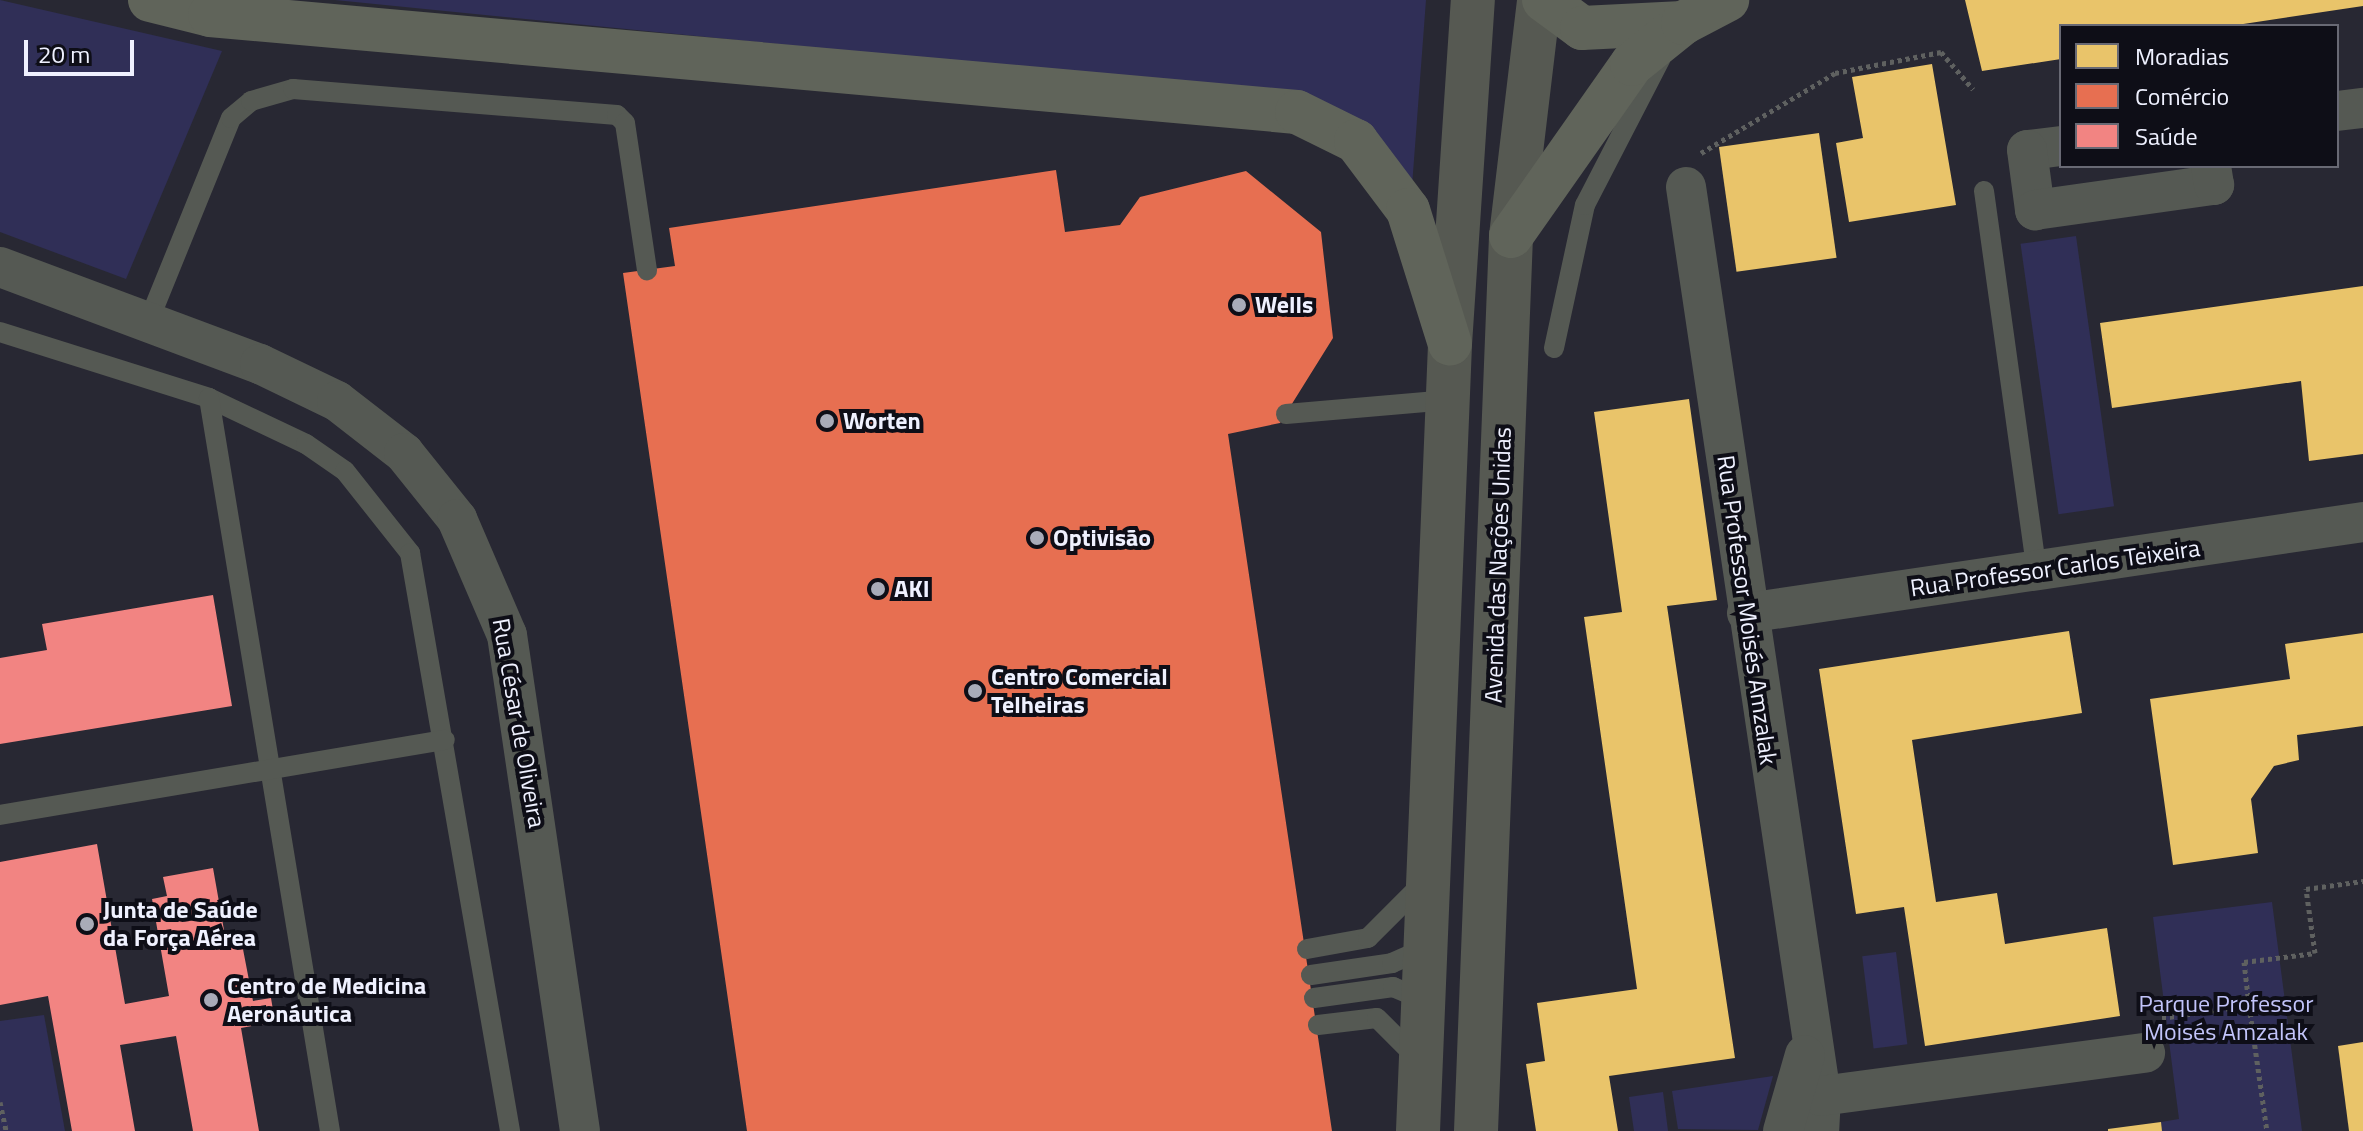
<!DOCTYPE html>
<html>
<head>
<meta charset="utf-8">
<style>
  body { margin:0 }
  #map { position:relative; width:2363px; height:1131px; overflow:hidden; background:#282833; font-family:"Titillium Web",sans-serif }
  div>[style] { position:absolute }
  .green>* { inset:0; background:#302f57; transform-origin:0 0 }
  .homes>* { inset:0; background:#e9c46a; transform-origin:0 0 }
  .shops>* { inset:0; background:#e76f51 }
  .health>* { inset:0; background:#f28482 }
  .path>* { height:5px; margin-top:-2.5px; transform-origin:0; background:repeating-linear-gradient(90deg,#5f6160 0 4px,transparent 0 8px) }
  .service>* { height:20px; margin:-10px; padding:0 10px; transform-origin:10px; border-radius:10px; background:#555953 }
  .minor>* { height:40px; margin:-20px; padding:0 20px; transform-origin:20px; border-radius:20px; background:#555953 }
  .secondary>* { height:44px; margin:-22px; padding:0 22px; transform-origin:22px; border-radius:22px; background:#565952 }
  .trunk>* { height:44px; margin:-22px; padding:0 22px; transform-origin:22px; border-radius:22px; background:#60645a }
  .dots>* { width:22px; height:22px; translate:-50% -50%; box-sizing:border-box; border:4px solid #0e0e17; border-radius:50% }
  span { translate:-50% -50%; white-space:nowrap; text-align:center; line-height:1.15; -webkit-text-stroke:8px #0e0e17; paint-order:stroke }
  .poi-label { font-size:24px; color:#eff1ff; font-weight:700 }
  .left { translate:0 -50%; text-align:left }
  .street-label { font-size:24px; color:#eff1ff }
  .park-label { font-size:24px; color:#c2c4fa }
  .legend { position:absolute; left:2059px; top:24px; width:280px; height:144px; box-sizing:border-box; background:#0e0e17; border:2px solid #686974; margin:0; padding:10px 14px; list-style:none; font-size:24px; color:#eff1ff }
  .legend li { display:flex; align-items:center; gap:16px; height:40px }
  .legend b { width:40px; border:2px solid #686974 }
  .scale { position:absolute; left:24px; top:40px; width:110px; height:36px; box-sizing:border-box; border:4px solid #eff1ff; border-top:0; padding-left:10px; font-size:24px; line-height:28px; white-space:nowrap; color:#eff1ff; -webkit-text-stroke:6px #0e0e17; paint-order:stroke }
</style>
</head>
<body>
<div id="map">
  <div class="green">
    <i style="clip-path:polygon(0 0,222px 51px,126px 279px,0 232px)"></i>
    <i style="clip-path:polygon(335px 0,1426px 0,1412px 186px,1287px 95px)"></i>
    <i style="left:2076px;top:236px;width:273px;height:56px;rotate:82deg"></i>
    <i style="clip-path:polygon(2272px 902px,2302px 1131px,2162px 1131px,2161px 1122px,2179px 1119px,2153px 917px)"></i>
    <i style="left:1896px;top:952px;width:93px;height:34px;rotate:83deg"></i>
    <i style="clip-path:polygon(44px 1015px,65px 1131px,0 1131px,0 1021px)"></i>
    <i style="clip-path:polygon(1773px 1076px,1758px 1130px,1678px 1129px,1672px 1091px)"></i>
    <i style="clip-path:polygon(1663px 1092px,1668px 1131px,1634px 1131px,1629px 1097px)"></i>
  </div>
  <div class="homes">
    <i style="clip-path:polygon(1965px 0,2363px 0,2363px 6px,2230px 26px,2061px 26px,2061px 59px,1982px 71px)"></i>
    <i style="clip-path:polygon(1932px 64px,1956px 205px,1849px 222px,1836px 143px,1863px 138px,1852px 77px)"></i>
    <i style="left:1819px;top:133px;width:126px;height:101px;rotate:82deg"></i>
    <i style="clip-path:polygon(2363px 286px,2363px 454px,2309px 461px,2301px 381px,2112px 408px,2100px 323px)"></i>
    <i style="clip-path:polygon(1689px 399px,1717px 600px,1667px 606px,1735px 1058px,1609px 1076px,1618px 1131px,1536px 1131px,1526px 1064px,1545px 1061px,1537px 1003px,1637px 989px,1584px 617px,1622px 612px,1594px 412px)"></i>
    <i style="clip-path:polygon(2069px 631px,2082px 713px,1912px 740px,1936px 902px,1997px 893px,2005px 944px,2107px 928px,2120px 1016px,1925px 1046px,1904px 907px,1856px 914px,1819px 669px)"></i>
    <i style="clip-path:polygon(2363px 633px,2363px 726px,2297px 735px,2299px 760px,2274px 766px,2251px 799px,2258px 853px,2173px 865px,2150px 699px,2290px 679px,2285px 644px)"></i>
    <i style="clip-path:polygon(2363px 1042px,2363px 1131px,2349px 1131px,2338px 1046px)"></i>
    <i style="clip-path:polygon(2161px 1122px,2162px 1131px,2108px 1131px,2108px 1129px)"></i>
  </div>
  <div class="shops">
    <i style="clip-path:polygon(1056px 170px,1065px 232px,1120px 225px,1140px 197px,1246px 171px,1321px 232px,1333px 338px,1280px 423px,1228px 434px,1332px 1131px,747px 1131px,623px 273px,675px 266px,669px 228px)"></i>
  </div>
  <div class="health">
    <i style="clip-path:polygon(213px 595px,232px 706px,0 744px,0 658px,47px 650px,42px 624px)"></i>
    <i style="clip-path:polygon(97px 844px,125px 1004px,169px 996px,152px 899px,167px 896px,163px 877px,213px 868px,227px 947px,242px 944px,253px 1001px,271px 998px,275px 1022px,241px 1028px,259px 1131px,193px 1131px,176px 1036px,120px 1045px,135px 1131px,72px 1131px,48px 996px,0 1005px,0 862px)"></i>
  </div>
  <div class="path">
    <i style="left:1701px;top:153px;width:156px;rotate:-30.8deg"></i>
    <i style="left:1835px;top:73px;width:108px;rotate:-11.2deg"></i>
    <i style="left:1941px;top:52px;width:49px;rotate:49.1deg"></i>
    <i style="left:2249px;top:1005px;width:43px;rotate:-96.6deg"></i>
    <i style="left:2244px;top:962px;width:72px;rotate:-7.2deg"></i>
    <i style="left:2315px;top:953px;width:65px;rotate:-98deg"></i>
    <i style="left:2306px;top:889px;width:58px;rotate:-8deg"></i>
    <i style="left:2162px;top:1018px;width:88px;rotate:-8.5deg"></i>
    <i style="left:2249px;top:1005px;width:127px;rotate:81.9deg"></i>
    <i style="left:0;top:1102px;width:30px;rotate:78deg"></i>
  </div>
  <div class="service">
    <i style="left:1984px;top:191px;width:384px;rotate:82.1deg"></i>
    <i style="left:147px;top:325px;width:223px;rotate:-67.9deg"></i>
    <i style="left:231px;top:118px;width:26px;rotate:-40deg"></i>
    <i style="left:251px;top:101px;width:44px;rotate:-15.9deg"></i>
    <i style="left:293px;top:89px;width:325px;rotate:4.6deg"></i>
    <i style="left:617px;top:115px;width:11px;rotate:45deg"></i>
    <i style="left:625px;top:123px;width:149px;rotate:81.5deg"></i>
    <i style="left:0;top:332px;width:219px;rotate:17.5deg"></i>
    <i style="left:209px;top:398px;width:107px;rotate:25.4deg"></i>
    <i style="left:306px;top:444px;width:47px;rotate:34.7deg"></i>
    <i style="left:345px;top:471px;width:105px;rotate:51.6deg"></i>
    <i style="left:410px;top:553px;width:587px;rotate:80.18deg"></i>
    <i style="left:1554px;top:348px;width:146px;rotate:-77.8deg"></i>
    <i style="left:1585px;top:205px;width:165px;rotate:-62.7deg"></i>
    <i style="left:209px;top:398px;width:743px;rotate:80.63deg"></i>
    <i style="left:1286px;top:414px;width:163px;rotate:-4.9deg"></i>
    <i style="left:0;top:815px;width:451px;rotate:-9.6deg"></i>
    <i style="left:1307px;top:949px;width:62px;rotate:-10.2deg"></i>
    <i style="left:1368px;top:938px;width:78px;rotate:-45deg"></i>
    <i style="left:1311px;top:975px;width:82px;rotate:-8.4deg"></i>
    <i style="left:1392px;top:963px;width:36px;rotate:-24deg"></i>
    <i style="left:1314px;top:998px;width:80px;rotate:-7.9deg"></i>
    <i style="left:1393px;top:987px;width:33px;rotate:23deg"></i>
    <i style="left:1318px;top:1025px;width:59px;rotate:-6.8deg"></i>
    <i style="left:1377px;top:1018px;width:55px;rotate:45deg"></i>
  </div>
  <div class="minor">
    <i style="left:2337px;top:111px;width:26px;rotate:-7deg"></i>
    <i style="left:2061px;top:146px;width:34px;rotate:173deg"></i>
    <i style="left:2027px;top:150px;width:61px;rotate:82.4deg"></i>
    <i style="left:2035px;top:210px;width:181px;rotate:-8deg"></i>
    <i style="left:2214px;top:185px;width:19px;rotate:-99deg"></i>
    <i style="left:1686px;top:187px;width:919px;rotate:81.55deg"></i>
    <i style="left:1821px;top:1096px;width:35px;rotate:93deg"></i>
    <i style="left:0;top:267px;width:278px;rotate:20.5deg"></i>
    <i style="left:260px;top:364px;width:85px;rotate:25.7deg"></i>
    <i style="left:337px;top:401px;width:85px;rotate:37.8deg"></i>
    <i style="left:404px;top:453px;width:85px;rotate:51.2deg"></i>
    <i style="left:457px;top:519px;width:126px;rotate:66.7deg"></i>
    <i style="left:507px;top:635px;width:501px;rotate:81.63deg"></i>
    <i style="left:1747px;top:613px;width:623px;rotate:-8.4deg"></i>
    <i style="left:1821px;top:1096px;width:327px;rotate:-7.6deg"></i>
    <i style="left:1783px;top:1131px;width:79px;rotate:-73.9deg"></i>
  </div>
  <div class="secondary">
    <i style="left:1418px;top:1131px;width:788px;rotate:-87.67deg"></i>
    <i style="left:1450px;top:344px;width:345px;rotate:-86.2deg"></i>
    <i style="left:1476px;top:1131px;width:896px;rotate:-87.76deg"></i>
    <i style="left:1511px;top:236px;width:238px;rotate:-83.2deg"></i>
  </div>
  <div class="trunk">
    <i style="left:150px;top:0;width:62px;rotate:14deg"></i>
    <i style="left:210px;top:15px;width:1091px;rotate:5.1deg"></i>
    <i style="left:1297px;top:112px;width:66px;rotate:26.2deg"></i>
    <i style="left:1356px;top:141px;width:86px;rotate:53deg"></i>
    <i style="left:1408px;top:210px;width:140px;rotate:72.6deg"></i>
    <i style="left:1544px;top:0;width:47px;rotate:36.4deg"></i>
    <i style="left:1582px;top:28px;width:101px;rotate:-2.8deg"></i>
    <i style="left:1511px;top:236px;width:210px;rotate:-54.9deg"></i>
    <i style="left:1632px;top:64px;width:65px;rotate:-38.8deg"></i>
    <i style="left:1683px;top:23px;width:50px;rotate:-27.6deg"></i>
  </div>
  <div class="dots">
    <i style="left:1239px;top:305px;background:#a9abb8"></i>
    <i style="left:827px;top:421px;background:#a9abb8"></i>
    <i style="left:1037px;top:538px;background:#a9abb8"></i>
    <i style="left:878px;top:589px;background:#a9abb8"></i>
    <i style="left:975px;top:691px;background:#a9abb8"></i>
    <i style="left:87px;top:924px;background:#a9abb8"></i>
    <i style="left:211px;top:1000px;background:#a9abb8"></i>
  </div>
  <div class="poi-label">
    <span class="left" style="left:1255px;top:305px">Wells</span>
    <span class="left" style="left:843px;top:421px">Worten</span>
    <span class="left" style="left:1053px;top:538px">Optivisão</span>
    <span class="left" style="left:894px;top:589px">AKI</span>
    <span class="left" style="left:991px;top:691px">Centro Comercial<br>Telheiras</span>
    <span class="left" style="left:103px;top:924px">Junta de Saúde<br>da Força Aérea</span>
    <span class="left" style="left:227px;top:1000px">Centro de Medicina<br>Aeronáutica</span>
  </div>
  <div class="street-label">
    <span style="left:1498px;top:565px;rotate:-88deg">Avenida das Nações Unidas</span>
    <span style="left:2055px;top:568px;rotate:-8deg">Rua Professor Carlos Teixeira</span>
    <span style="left:1747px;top:610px;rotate:82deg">Rua Professor Moisés Amzalak</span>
    <span style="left:519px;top:723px;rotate:80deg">Rua César de Oliveira</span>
  </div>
  <div class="park-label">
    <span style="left:2226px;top:1018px">Parque Professor<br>Moisés Amzalak</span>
  </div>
  <ul class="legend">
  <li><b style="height:22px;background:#e9c46a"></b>Moradias</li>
  <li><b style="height:22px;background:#e76f51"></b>Comércio</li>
  <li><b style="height:22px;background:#f28482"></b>Saúde</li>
  </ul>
  <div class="scale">20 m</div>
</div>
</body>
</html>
